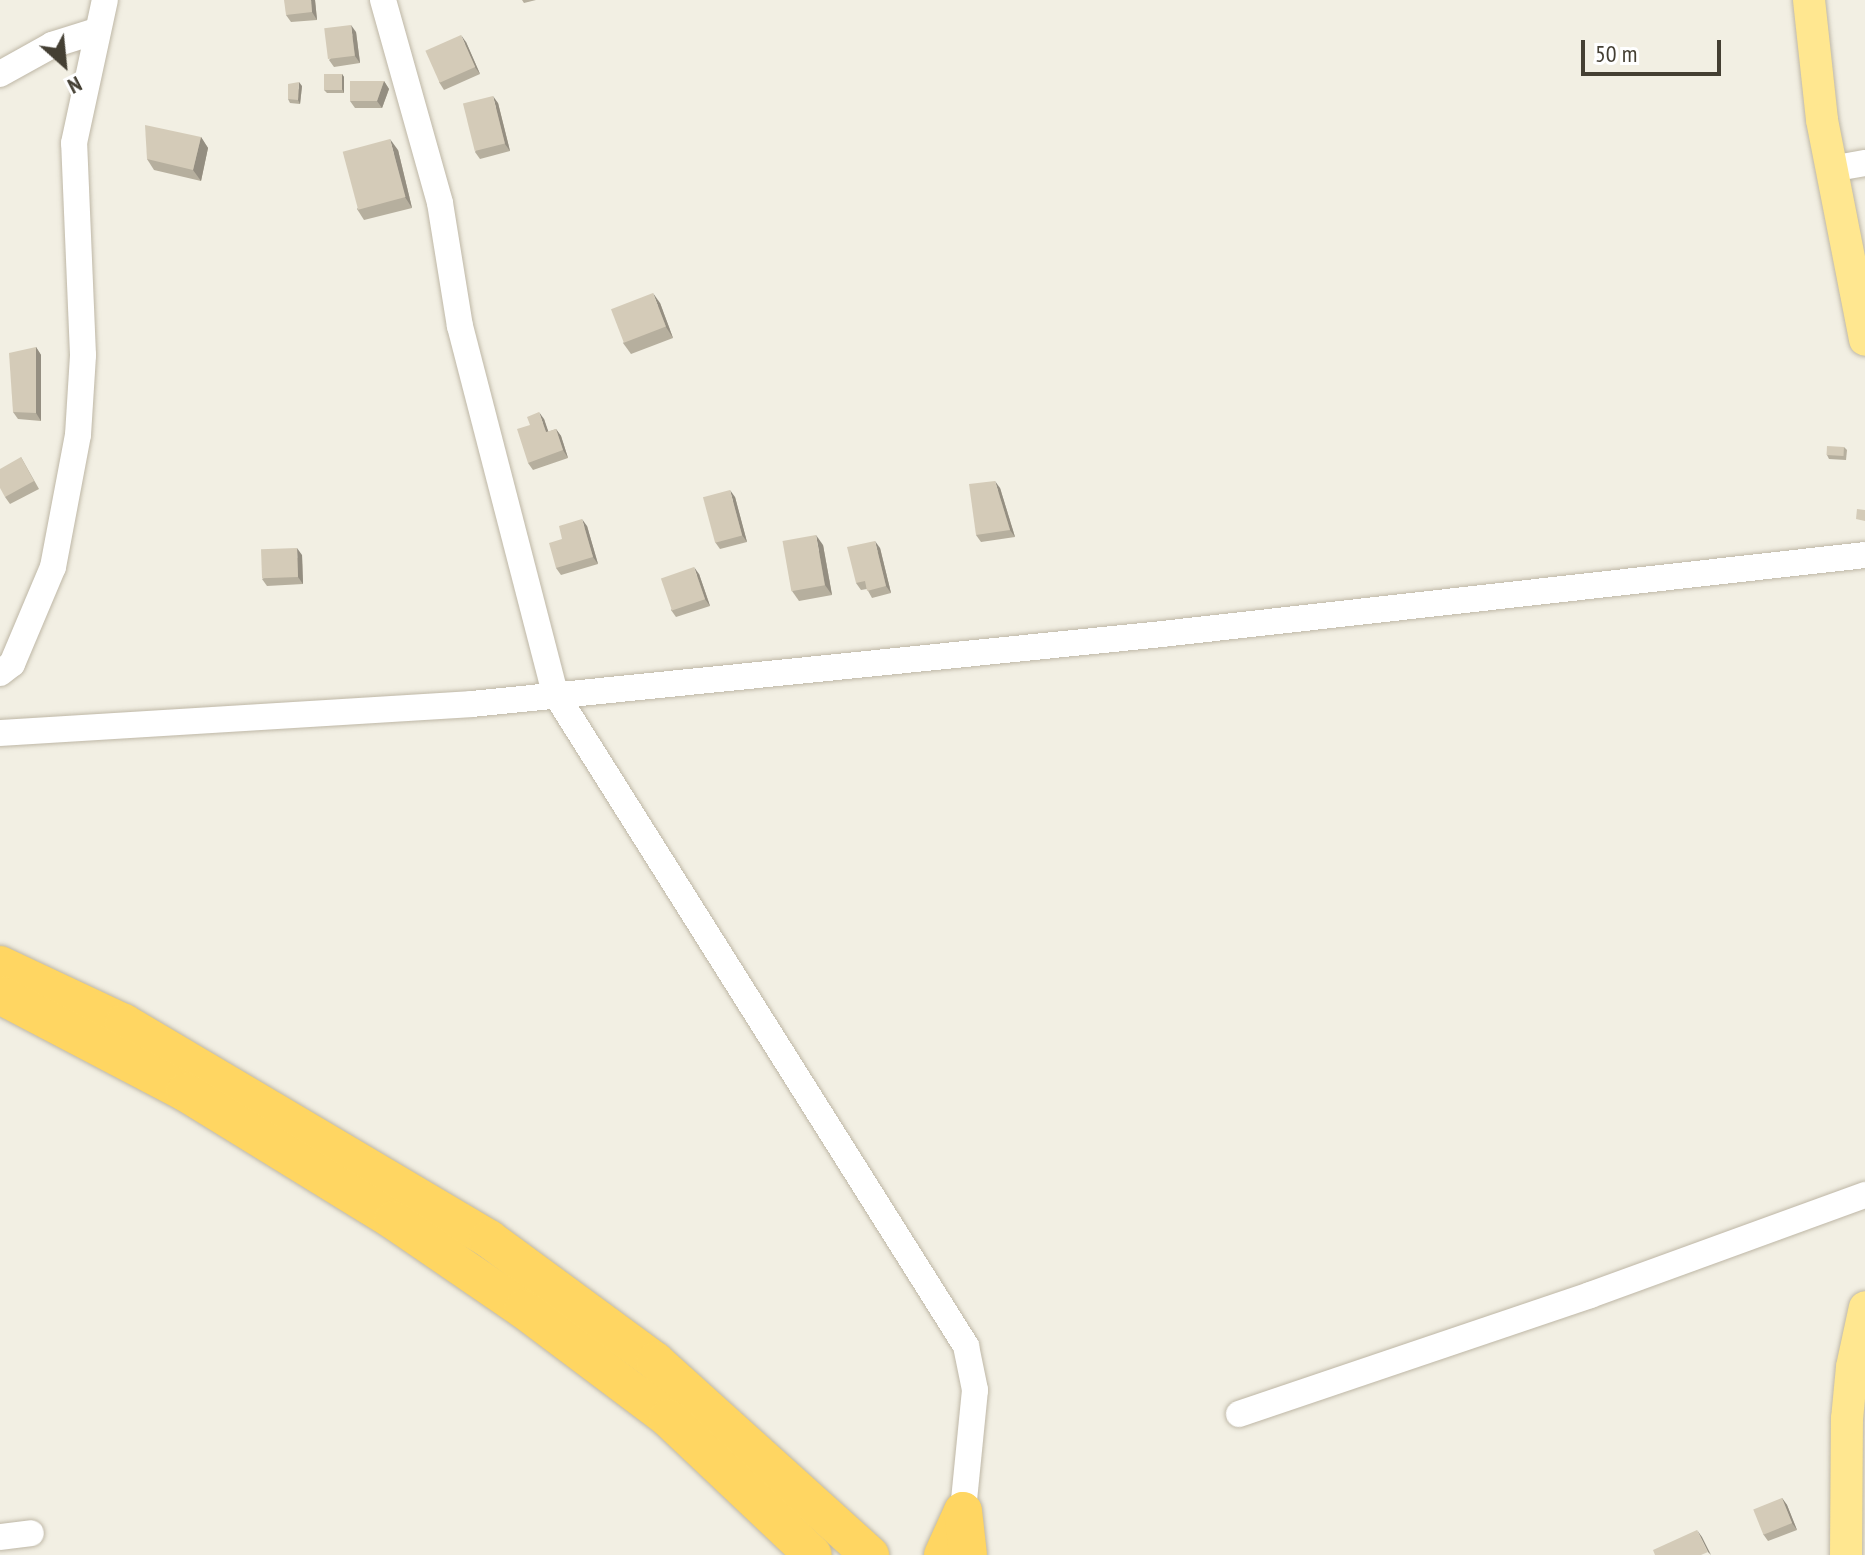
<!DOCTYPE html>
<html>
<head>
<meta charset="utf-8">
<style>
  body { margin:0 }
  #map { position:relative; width:1865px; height:1555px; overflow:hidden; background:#f2efe3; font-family:"PT Sans Narrow",sans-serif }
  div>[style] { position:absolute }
  .roads { filter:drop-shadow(0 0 2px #beb7a6) drop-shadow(0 0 2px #beb7a6) }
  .minor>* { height:26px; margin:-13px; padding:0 13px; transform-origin:13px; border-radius:13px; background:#fff }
  .major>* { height:32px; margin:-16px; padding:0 16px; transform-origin:16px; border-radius:16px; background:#ffe790 }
  .highway>* { height:38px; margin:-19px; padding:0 19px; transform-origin:19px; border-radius:19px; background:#ffd662 }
  .wall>* { inset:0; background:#b6af9e }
  .shaded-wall>* { inset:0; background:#948e81 }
  .building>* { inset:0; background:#d4cbb8; transform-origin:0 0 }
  span { translate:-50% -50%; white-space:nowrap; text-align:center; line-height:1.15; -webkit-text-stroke:6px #fff; paint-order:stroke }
  .north { position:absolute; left:24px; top:24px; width:80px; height:80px; -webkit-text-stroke:6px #fff; paint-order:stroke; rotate:153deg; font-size:22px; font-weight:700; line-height:32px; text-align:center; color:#443f33 }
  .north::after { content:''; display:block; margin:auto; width:28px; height:36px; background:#443f33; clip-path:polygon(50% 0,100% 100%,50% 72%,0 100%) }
  .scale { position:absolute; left:1581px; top:40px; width:140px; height:36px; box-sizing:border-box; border:4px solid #443f33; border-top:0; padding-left:10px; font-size:24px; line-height:28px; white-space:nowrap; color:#443f33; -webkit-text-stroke:6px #fff; paint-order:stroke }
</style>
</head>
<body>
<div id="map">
  <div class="roads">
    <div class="minor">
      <i style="left:383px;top:0;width:211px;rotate:74.3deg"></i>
      <i style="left:440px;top:203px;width:125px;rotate:80.8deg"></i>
      <i style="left:460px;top:326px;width:379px;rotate:75.5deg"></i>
      <i style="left:555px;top:693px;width:772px;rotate:57.81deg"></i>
      <i style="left:966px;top:1346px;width:45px;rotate:78.4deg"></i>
      <i style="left:975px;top:1390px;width:122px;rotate:95.7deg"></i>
      <i style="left:0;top:74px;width:60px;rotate:-29.1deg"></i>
      <i style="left:52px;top:45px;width:46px;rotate:-17.7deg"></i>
      <i style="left:1831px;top:169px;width:35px;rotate:-10deg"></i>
      <i style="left:0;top:673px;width:15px;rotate:-37deg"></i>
      <i style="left:12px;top:664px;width:105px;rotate:-67.1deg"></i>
      <i style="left:53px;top:567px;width:134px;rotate:-79.3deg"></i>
      <i style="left:78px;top:435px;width:80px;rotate:-86.4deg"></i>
      <i style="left:83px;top:355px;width:212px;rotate:-92.4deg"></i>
      <i style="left:74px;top:143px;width:146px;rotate:-77.8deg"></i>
      <i style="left:0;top:733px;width:473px;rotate:-3.5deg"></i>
      <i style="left:472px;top:704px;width:694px;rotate:-5.79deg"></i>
      <i style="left:1162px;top:634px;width:707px;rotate:-6.41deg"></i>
      <i style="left:1239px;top:1414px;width:371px;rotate:-18.7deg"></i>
      <i style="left:1590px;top:1295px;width:293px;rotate:-20deg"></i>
      <i style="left:0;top:1537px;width:31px;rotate:-7deg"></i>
    </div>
    <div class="major">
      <i style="left:1809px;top:0;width:121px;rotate:83.8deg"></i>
      <i style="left:1822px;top:120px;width:224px;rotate:78.9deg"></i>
      <i style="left:1846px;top:1555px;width:136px;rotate:-89.6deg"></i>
      <i style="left:1847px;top:1419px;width:52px;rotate:-84.5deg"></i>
      <i style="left:1852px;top:1367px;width:61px;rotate:-77.8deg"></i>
    </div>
    <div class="highway">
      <i style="left:0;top:965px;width:137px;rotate:25.1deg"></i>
      <i style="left:124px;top:1023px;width:424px;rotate:30.6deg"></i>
      <i style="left:489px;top:1239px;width:206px;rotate:36.3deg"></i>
      <i style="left:655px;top:1361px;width:290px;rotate:42.1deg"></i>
      <i style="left:0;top:995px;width:209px;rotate:27.7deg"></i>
      <i style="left:185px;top:1092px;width:244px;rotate:31.6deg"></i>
      <i style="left:393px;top:1220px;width:158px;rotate:34.4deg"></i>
      <i style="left:523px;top:1309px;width:181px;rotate:36.9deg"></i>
      <i style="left:668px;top:1418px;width:199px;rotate:43.4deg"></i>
      <i style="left:943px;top:1555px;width:48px;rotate:-65.6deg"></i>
      <i style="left:963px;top:1511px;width:44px;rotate:83.5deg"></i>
    </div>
  </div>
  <div class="wall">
    <i style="clip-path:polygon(315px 0,317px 20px,291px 22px,286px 15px)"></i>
    <i style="clip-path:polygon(522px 0,536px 0,524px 3px)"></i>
    <i style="clip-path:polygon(356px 32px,360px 63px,334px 67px,329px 60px)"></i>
    <i style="clip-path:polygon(466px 42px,480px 74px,444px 90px,439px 82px)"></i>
    <i style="clip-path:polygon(342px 74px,344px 77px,344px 93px,327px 93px,324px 90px)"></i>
    <i style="clip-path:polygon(384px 81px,389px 89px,382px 108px,355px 108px,350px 101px)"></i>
    <i style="clip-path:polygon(302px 86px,300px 104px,290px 103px,288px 99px)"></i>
    <i style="clip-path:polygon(498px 103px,510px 151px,480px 159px,475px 152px)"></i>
    <i style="clip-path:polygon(201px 137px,208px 148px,201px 181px,154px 170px,147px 159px)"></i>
    <i style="clip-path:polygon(398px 150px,412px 208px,364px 220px,357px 209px)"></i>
    <i style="clip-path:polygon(660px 303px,673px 338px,631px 354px,623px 343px)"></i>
    <i style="clip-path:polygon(36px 347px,41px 355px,41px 421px,18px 419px,13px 412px)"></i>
    <i style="clip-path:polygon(544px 419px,548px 432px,556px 429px,561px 436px,568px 458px,533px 470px,528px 463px)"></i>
    <i style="clip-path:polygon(1844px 447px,1847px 450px,1846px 460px,1829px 459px,1827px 455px)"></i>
    <i style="clip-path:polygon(21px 457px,39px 489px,10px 504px,5px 497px)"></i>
    <i style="clip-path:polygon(1000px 488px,1015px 537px,981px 542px,976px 535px)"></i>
    <i style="clip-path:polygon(735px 497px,747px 542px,720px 549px,715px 542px)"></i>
    <i style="clip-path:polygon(587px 526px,598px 564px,561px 575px,556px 568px,562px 539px)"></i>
    <i style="clip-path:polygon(823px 545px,832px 595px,799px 601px,792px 591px)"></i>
    <i style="clip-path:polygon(880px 548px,891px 593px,872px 598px,867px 589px,861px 590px,856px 583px)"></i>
    <i style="clip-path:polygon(302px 555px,303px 584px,267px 586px,262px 579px)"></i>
    <i style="clip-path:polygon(699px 574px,710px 606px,676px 617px,671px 610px)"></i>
    <i style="clip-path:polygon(1782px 1498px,1787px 1505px,1797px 1530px,1768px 1541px,1763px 1534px)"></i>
  </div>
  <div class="shaded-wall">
    <i style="clip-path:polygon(311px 0,315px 0,317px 20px,312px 12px)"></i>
    <i style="clip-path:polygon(351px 25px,356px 32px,360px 63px,355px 56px)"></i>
    <i style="clip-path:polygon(461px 35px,466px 42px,480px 74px,475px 67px)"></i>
    <i style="clip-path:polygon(342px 74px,344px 77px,344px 93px,342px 89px)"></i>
    <i style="clip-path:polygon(384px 81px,389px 89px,382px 108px,377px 101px)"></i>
    <i style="clip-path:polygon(299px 82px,302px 86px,300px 104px,298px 100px)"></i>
    <i style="clip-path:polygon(493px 96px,498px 103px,510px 151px,505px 144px)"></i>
    <i style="clip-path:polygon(201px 137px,208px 148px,201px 181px,193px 170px)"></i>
    <i style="clip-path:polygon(390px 139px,398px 150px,412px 208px,405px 197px)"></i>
    <i style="clip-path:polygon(653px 293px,660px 303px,673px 338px,666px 327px)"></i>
    <i style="clip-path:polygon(36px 347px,41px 355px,41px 421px,36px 413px)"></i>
    <i style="clip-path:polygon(539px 412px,544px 419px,551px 439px,546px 432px)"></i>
    <i style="clip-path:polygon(556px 429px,561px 436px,568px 458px,563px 450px)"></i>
    <i style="clip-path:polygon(995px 481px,1000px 488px,1015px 537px,1010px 530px)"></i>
    <i style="clip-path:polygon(730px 490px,735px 497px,747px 542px,742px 535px)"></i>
    <i style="clip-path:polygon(582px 519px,587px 526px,598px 564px,593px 557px)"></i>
    <i style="clip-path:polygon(816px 535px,823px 545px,832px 595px,825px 585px)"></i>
    <i style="clip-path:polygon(875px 541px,880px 548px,891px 593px,886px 586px)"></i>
    <i style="clip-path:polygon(297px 548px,302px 555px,303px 584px,298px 577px)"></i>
    <i style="clip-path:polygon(694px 567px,699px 574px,710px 606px,705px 599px)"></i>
    <i style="clip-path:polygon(1782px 1498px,1787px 1505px,1797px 1530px,1792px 1523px)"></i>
    <i style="clip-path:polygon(1697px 1530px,1702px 1537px,1711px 1555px,1708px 1552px)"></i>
  </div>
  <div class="building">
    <i style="clip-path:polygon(284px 0,311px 0,312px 12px,286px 15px)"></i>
    <i style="left:351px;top:25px;width:31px;height:27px;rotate:83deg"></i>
    <i style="left:461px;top:35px;width:35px;height:39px;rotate:66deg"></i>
    <i style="left:324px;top:74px;width:18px;height:16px"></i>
    <i style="clip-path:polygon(350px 81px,384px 81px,377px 101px,350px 101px)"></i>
    <i style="clip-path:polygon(299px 82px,298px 100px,288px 99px,288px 84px)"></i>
    <i style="left:493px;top:96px;width:49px;height:31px;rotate:76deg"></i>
    <i style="clip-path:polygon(145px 125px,201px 137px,193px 170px,147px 159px)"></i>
    <i style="left:390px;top:139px;width:60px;height:49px;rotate:75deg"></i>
    <i style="left:653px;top:293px;width:36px;height:45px;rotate:69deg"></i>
    <i style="clip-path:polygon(36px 347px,36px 413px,13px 412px,9px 353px)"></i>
    <i style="clip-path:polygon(539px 412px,546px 432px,556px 429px,563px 450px,528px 463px,517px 429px,530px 425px,527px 417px)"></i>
    <i style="left:1827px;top:446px;width:17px;height:9px;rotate:3deg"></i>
    <i style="clip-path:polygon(21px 457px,34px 481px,5px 497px,0 488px,0 469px)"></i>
    <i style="clip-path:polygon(995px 481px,1010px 530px,976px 535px,969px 484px)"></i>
    <i style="left:730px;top:490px;width:47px;height:28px;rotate:75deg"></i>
    <i style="clip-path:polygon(1857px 509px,1865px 510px,1865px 521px,1856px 519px)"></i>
    <i style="clip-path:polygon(582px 519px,593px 557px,556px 568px,549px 543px,562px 539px,559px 526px)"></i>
    <i style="left:816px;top:535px;width:51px;height:34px;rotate:80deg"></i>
    <i style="clip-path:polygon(875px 541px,886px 586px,867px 591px,865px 581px,856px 583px,847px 547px)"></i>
    <i style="left:297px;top:548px;width:29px;height:36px;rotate:88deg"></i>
    <i style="left:694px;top:567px;width:34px;height:35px;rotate:71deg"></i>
    <i style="left:1782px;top:1498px;width:27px;height:31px;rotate:68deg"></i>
    <i style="clip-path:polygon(1697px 1530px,1708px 1552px,1701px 1555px,1655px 1555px,1653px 1550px)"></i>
  </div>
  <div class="north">N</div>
  <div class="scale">50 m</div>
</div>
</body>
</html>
